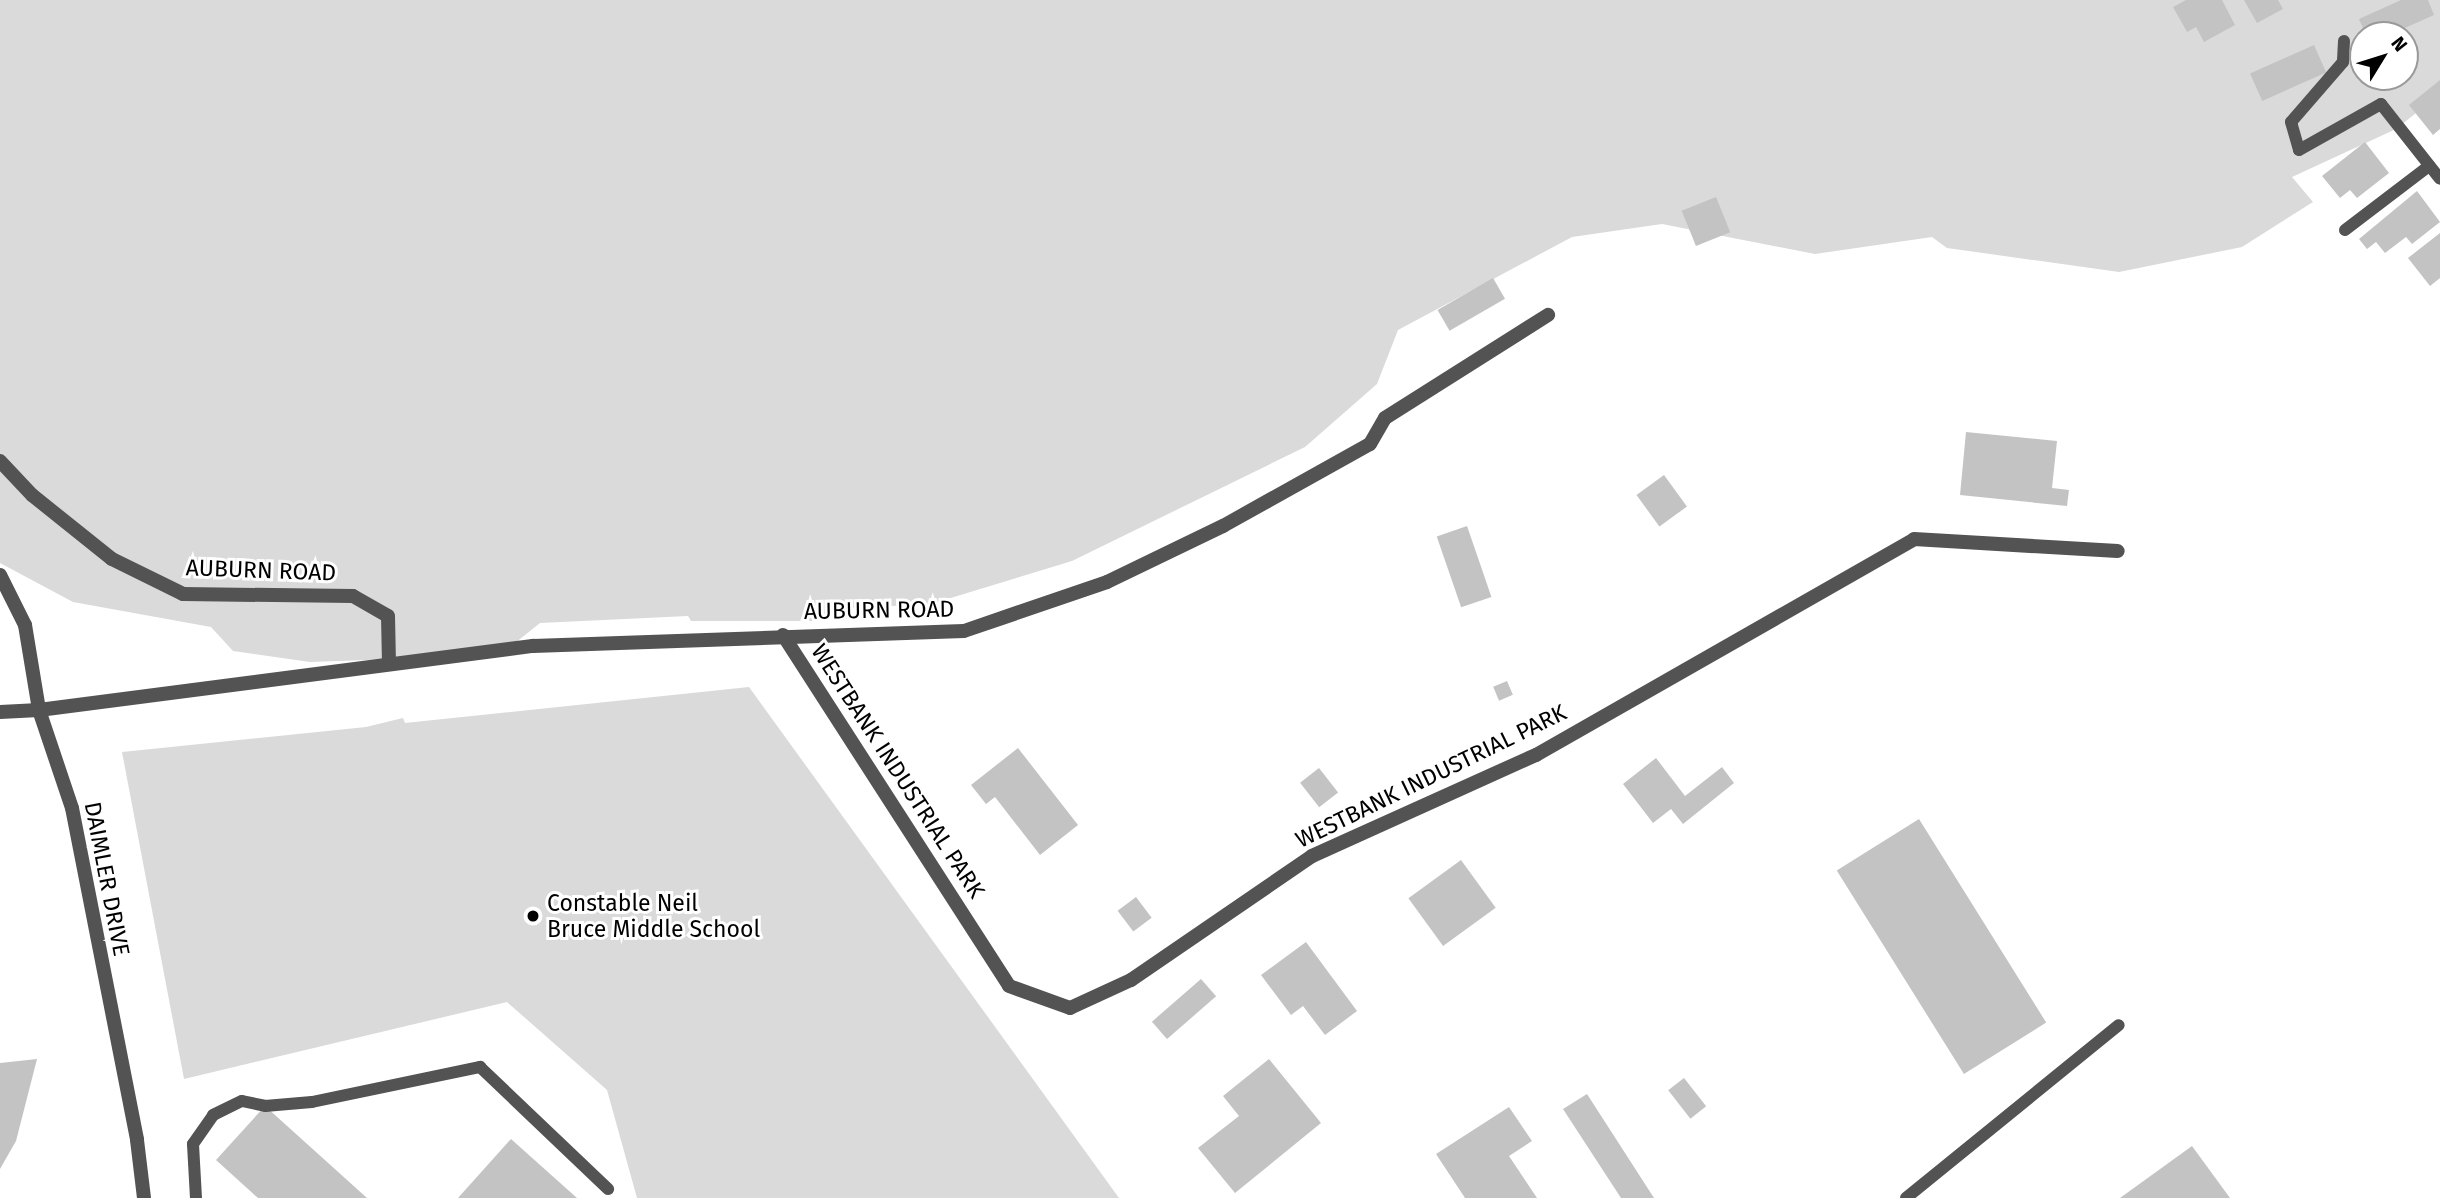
<!DOCTYPE html>
<html>
<head>
<meta charset="utf-8">
<style>
  body { margin:0 }
  #map { position:relative; width:2440px; height:1198px; overflow:hidden; background:#fff; font-family:"Fira Sans",sans-serif }
  div>[style] { position:absolute }
  .green>* { inset:0; background:#dadada }
  .building>* { inset:0; background:#c3c3c3; transform-origin:0 0 }
  .service>* { height:12px; margin:-6px; padding:0 6px; transform-origin:6px; border-radius:6px; background:#535353 }
  .minor>* { height:14px; margin:-7px; padding:0 7px; transform-origin:7px; border-radius:7px; background:#535353 }
  .tertiary>* { height:14px; margin:-7px; padding:0 7px; transform-origin:7px; border-radius:7px; background:#535353 }
  .dots>* { width:19px; height:19px; translate:-50% -50%; box-sizing:border-box; border:4px solid #fff; border-radius:50% }
  span { translate:-50% -50%; white-space:nowrap; text-align:center; line-height:1.15; -webkit-text-stroke:6px #fff; paint-order:stroke }
  .street-label { font-size:23px; color:#000 }
  .poi-label { font-size:23px; color:#000 }
  .left { translate:0 -50%; text-align:left }
  .north { position:absolute; left:2349px; top:21px; width:70px; height:70px; box-sizing:border-box; background:#fff; border:2px solid #999; border-radius:50%; rotate:52deg; font-size:19px; font-weight:700; line-height:28px; text-align:center; color:#000 }
  .north::after { content:''; display:block; margin:auto; width:24px; height:32px; background:#000; clip-path:polygon(50% 0,100% 100%,50% 72%,0 100%) }
</style>
</head>
<body>
<div id="map">
  <div class="green">
    <i style="clip-path:polygon(evenodd,0 0,2440px 0,2440px 94px,2396px 129px,2292px 177px,2313px 202px,2242px 247px,2119px 272px,1947px 248px,1932px 237px,1815px 254px,1662px 224px,1572px 237px,1398px 330px,1377px 384px,1305px 447px,1072px 561px,931px 604px,837px 609px,817px 621px,691px 621px,688px 616px,540px 623px,510px 647px,424px 658px,310px 662px,233px 651px,211px 627px,73px 602px,0 563px,0 0,2363px 35px,2405px 35px,2405px 77px,2363px 77px,2363px 35px)"></i>
    <i style="clip-path:polygon(749px 687px,1119px 1198px,637px 1198px,607px 1090px,507px 1002px,184px 1079px,122px 752px,366px 727px,403px 718px,405px 723px)"></i>
  </div>
  <div class="building">
    <i style="clip-path:polygon(2186px 0,2222px 0,2235px 25px,2204px 42px,2196px 27px,2187px 32px,2173px 7px)"></i>
    <i style="clip-path:polygon(2244px 0,2278px 0,2283px 9px,2257px 23px)"></i>
    <i style="clip-path:polygon(2401px 0,2428px 0,2434px 15px,2389px 35px,2366px 35px,2359px 19px)"></i>
    <i style="left:2314px;top:45px;width:30px;height:70px;rotate:66deg"></i>
    <i style="clip-path:polygon(2440px 80px,2440px 129px,2433px 135px,2409px 105px)"></i>
    <i style="clip-path:polygon(2365px 142px,2389px 173px,2357px 198px,2350px 190px,2340px 198px,2322px 176px)"></i>
    <i style="clip-path:polygon(2417px 191px,2440px 222px,2412px 244px,2406px 237px,2385px 253px,2376px 242px,2367px 249px,2359px 239px)"></i>
    <i style="left:1716px;top:197px;width:38px;height:37px;rotate:68deg"></i>
    <i style="clip-path:polygon(2440px 233px,2440px 278px,2430px 286px,2408px 258px)"></i>
    <i style="left:1493px;top:278px;width:24px;height:64px;rotate:60deg"></i>
    <i style="clip-path:polygon(1966px 432px,2057px 441px,2052px 488px,2069px 490px,2067px 506px,1960px 495px)"></i>
    <i style="left:1664px;top:475px;width:39px;height:34px;rotate:54deg"></i>
    <i style="left:1467px;top:526px;width:75px;height:32px;rotate:71deg"></i>
    <i style="left:1507px;top:681px;width:15px;height:15px;rotate:67deg"></i>
    <i style="clip-path:polygon(1018px 748px,1078px 825px,1040px 855px,995px 797px,986px 804px,971px 785px)"></i>
    <i style="clip-path:polygon(1656px 758px,1685px 796px,1722px 767px,1734px 783px,1683px 824px,1671px 809px,1653px 823px,1623px 784px)"></i>
    <i style="left:1319px;top:768px;width:31px;height:24px;rotate:52deg"></i>
    <i style="left:1919px;top:819px;width:240px;height:97px;rotate:58deg"></i>
    <i style="left:1461px;top:860px;width:59px;height:65px;rotate:54deg"></i>
    <i style="left:1136px;top:897px;width:26px;height:23px;rotate:53deg"></i>
    <i style="clip-path:polygon(1306px 942px,1357px 1011px,1325px 1035px,1303px 1006px,1291px 1015px,1261px 975px)"></i>
    <i style="left:1201px;top:979px;width:23px;height:65px;rotate:49deg"></i>
    <i style="clip-path:polygon(37px 1059px,16px 1141px,0 1169px,0 1063px)"></i>
    <i style="clip-path:polygon(1269px 1059px,1321px 1123px,1235px 1193px,1198px 1148px,1239px 1116px,1223px 1096px)"></i>
    <i style="left:1684px;top:1078px;width:36px;height:20px;rotate:52deg"></i>
    <i style="clip-path:polygon(1587px 1094px,1654px 1198px,1621px 1198px,1563px 1109px)"></i>
    <i style="clip-path:polygon(265px 1106px,367px 1198px,258px 1198px,216px 1160px)"></i>
    <i style="clip-path:polygon(1509px 1107px,1532px 1141px,1509px 1156px,1537px 1198px,1465px 1198px,1436px 1154px)"></i>
    <i style="clip-path:polygon(511px 1139px,577px 1198px,458px 1198px)"></i>
    <i style="clip-path:polygon(2192px 1146px,2230px 1198px,2120px 1198px)"></i>
  </div>
  <div class="service">
    <i style="left:2344px;top:41px;width:21px;rotate:93deg"></i>
    <i style="left:2343px;top:62px;width:79px;rotate:130.9deg"></i>
    <i style="left:2291px;top:122px;width:29px;rotate:74deg"></i>
    <i style="left:2299px;top:150px;width:94px;rotate:-29.3deg"></i>
    <i style="left:2381px;top:104px;width:95px;rotate:51.8deg"></i>
    <i style="left:2345px;top:230px;width:106px;rotate:-37.3deg"></i>
    <i style="left:196px;top:1198px;width:54px;rotate:-93.2deg"></i>
    <i style="left:193px;top:1144px;width:35px;rotate:-55deg"></i>
    <i style="left:213px;top:1115px;width:32px;rotate:-26deg"></i>
    <i style="left:242px;top:1101px;width:24px;rotate:12deg"></i>
    <i style="left:265px;top:1106px;width:47px;rotate:-4.9deg"></i>
    <i style="left:312px;top:1102px;width:172px;rotate:-11.8deg"></i>
    <i style="left:480px;top:1067px;width:177px;rotate:43.6deg"></i>
    <i style="left:1906px;top:1198px;width:274px;rotate:-39.1deg"></i>
  </div>
  <div class="minor">
    <i style="left:0;top:461px;width:47px;rotate:46.7deg"></i>
    <i style="left:32px;top:495px;width:102px;rotate:38.7deg"></i>
    <i style="left:112px;top:559px;width:79px;rotate:26.2deg"></i>
    <i style="left:183px;top:594px;width:170px;rotate:0.7deg"></i>
    <i style="left:353px;top:596px;width:40px;rotate:29.7deg"></i>
    <i style="left:388px;top:616px;width:46px;rotate:88.8deg"></i>
    <i style="left:0;top:575px;width:56px;rotate:63.4deg"></i>
    <i style="left:25px;top:625px;width:86px;rotate:80.6deg"></i>
    <i style="left:39px;top:710px;width:498px;rotate:-7.4deg"></i>
    <i style="left:533px;top:646px;width:431px;rotate:-2deg"></i>
    <i style="left:964px;top:631px;width:151px;rotate:-18.9deg"></i>
    <i style="left:1107px;top:582px;width:129px;rotate:-25.8deg"></i>
    <i style="left:1223px;top:526px;width:168px;rotate:-29.2deg"></i>
    <i style="left:1370px;top:444px;width:30px;rotate:-60deg"></i>
    <i style="left:1385px;top:418px;width:193px;rotate:-32.3deg"></i>
    <i style="left:783px;top:635px;width:417px;rotate:57.2deg"></i>
    <i style="left:1009px;top:986px;width:65px;rotate:19.8deg"></i>
    <i style="left:1070px;top:1008px;width:67px;rotate:-24.7deg"></i>
    <i style="left:1131px;top:980px;width:219px;rotate:-34.4deg"></i>
    <i style="left:1312px;top:856px;width:246px;rotate:-24.3deg"></i>
    <i style="left:1536px;top:755px;width:435px;rotate:-29.7deg"></i>
    <i style="left:1914px;top:539px;width:204px;rotate:3.4deg"></i>
  </div>
  <div class="tertiary">
    <i style="left:0;top:712px;width:39px;rotate:-3deg"></i>
    <i style="left:39px;top:710px;width:103px;rotate:71.4deg"></i>
    <i style="left:72px;top:808px;width:338px;rotate:78.9deg"></i>
    <i style="left:137px;top:1140px;width:58px;rotate:83.1deg"></i>
  </div>
  <div class="dots">
    <i style="left:533px;top:916px;background:#000"></i>
  </div>
  <div class="street-label">
    <span style="left:261px;top:570px;rotate:2deg">AUBURN ROAD</span>
    <span style="left:879px;top:610px;rotate:-1deg">AUBURN ROAD</span>
    <span style="left:898px;top:771px;rotate:57deg">WESTBANK INDUSTRIAL PARK</span>
    <span style="left:1431px;top:776px;rotate:-26deg">WESTBANK INDUSTRIAL PARK</span>
    <span style="left:107px;top:879px;rotate:79deg">DAIMLER DRIVE</span>
  </div>
  <div class="poi-label">
    <span class="left" style="left:547px;top:916px">Constable Neil<br>Bruce Middle School</span>
  </div>
  <div class="north">N</div>
</div>
</body>
</html>
